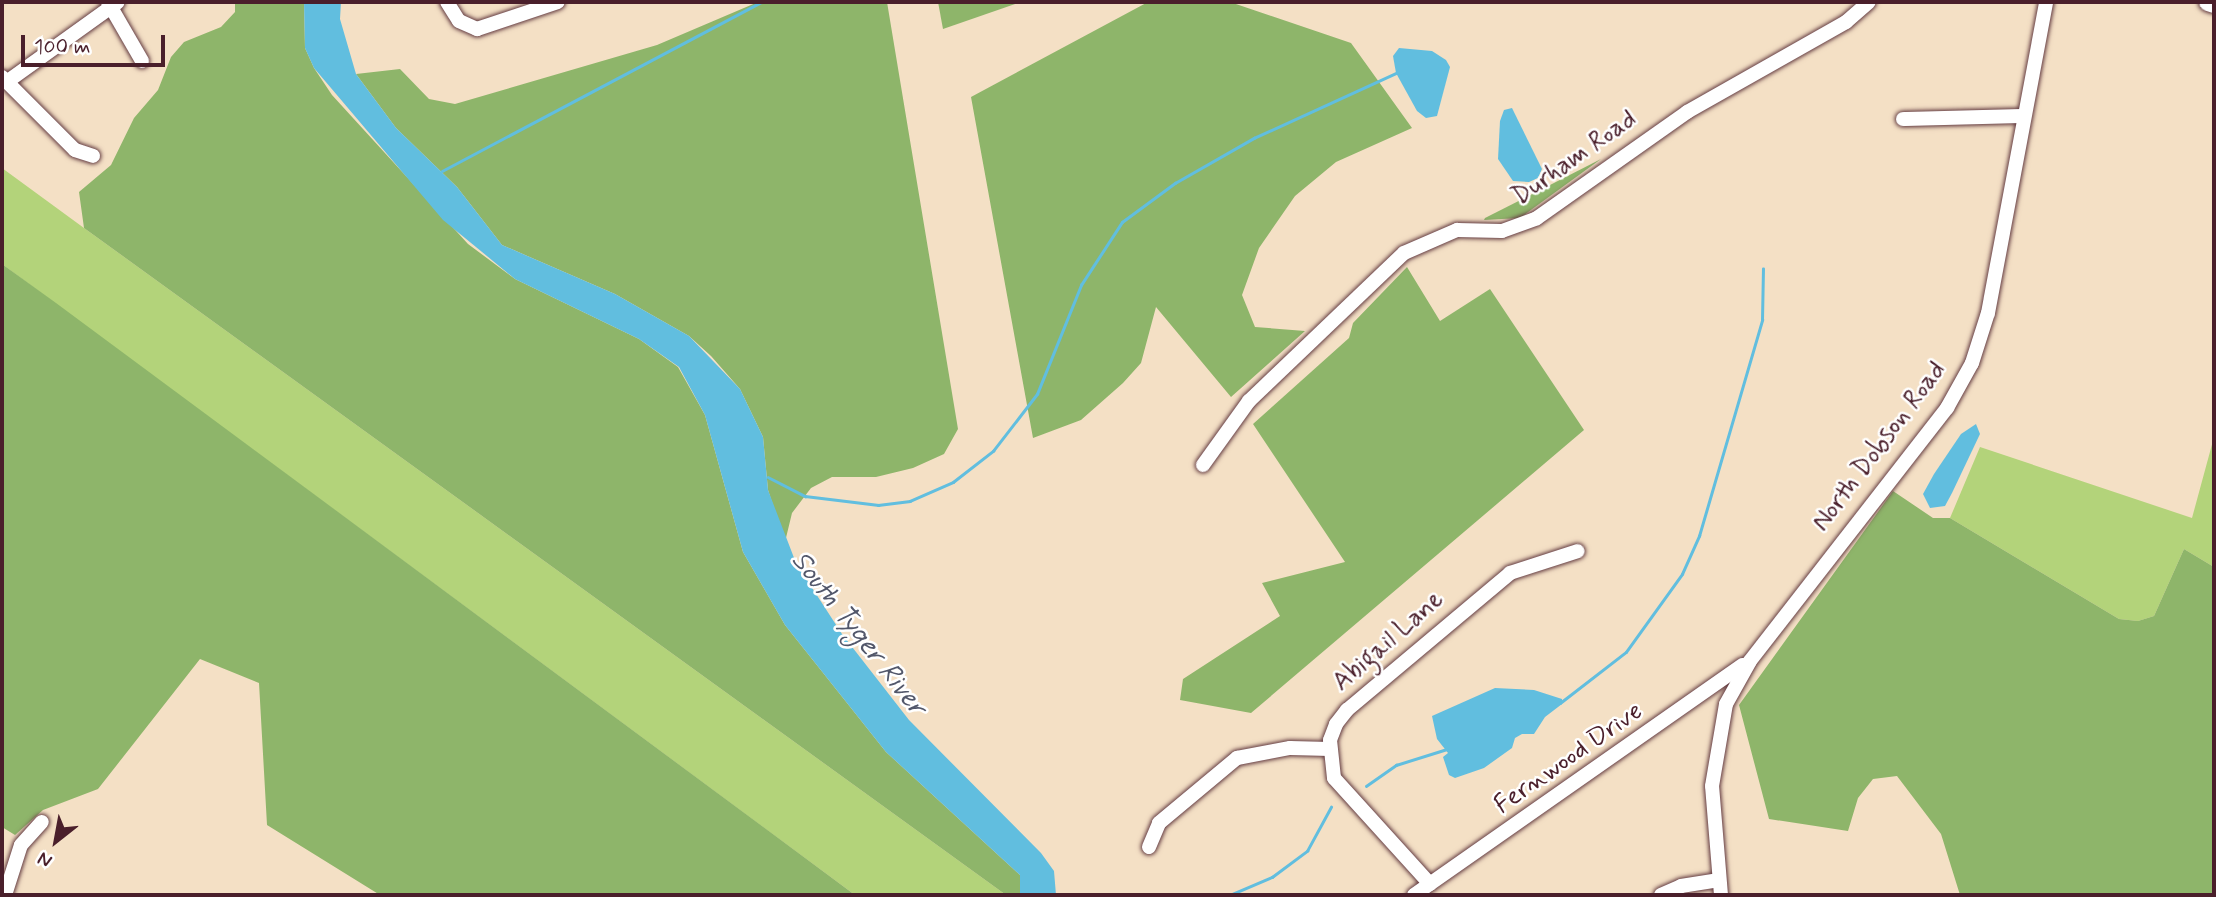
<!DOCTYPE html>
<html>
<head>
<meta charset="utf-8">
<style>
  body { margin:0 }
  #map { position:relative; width:2216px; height:897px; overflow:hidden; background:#f4e0c5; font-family:Mynerve,sans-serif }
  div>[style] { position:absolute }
  .green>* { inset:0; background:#b3d37a }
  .forest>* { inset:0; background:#8eb56a }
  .water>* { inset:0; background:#61bedf }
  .stream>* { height:2.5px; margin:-1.25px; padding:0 1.25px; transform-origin:1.25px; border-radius:1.25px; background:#61bedf }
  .roads { filter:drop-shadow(0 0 2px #643c42) drop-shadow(0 0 2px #643c42) }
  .minor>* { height:14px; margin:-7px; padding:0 7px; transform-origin:7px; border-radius:7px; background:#fff }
  .major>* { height:18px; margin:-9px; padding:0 9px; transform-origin:9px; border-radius:9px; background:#fff }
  span { translate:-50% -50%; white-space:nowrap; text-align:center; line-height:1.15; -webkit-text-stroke:5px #fff; paint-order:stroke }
  .street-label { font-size:26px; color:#4a1f2b }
  .water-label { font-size:28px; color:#52576a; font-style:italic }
  .frame { position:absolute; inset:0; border:4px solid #4a1f2b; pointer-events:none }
  .north { position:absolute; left:21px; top:806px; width:70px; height:70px; -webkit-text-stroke:5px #fff; paint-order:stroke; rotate:211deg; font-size:19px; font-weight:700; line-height:28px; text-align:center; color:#4a1f2b }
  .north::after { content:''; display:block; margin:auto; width:24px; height:32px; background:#4a1f2b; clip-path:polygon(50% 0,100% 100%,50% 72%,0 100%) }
  .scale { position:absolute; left:21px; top:35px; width:144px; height:32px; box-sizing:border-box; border:4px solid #4a1f2b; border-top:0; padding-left:9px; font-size:21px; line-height:24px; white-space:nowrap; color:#4a1f2b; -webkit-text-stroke:5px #fff; paint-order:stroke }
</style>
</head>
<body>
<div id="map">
  <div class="green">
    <i style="clip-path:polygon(2px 168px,84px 228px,1006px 895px,855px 895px,2px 264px)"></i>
    <i style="clip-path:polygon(2214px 437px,2214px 567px,2184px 549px,2154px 616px,2138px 621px,2119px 619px,1950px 518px,1980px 447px,2192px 518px)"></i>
  </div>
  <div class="forest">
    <i style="clip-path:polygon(235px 2px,304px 2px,305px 48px,314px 68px,332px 95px,468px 244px,515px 279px,639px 339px,678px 367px,705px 415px,743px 552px,785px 625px,886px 752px,1020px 875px,1020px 895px,1006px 895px,84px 228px,79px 192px,111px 165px,134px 118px,158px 90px,171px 57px,184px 42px,221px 27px,235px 12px)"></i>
    <i style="clip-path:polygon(758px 2px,887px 2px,958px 429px,944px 454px,913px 468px,876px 477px,832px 477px,811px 488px,792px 513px,785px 542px,768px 490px,763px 437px,740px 389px,711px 356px,689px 336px,615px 294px,502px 245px,457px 187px,396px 128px,356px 74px,400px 69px,429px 99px,455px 104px,657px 45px)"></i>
    <i style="clip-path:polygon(938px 2px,1021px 2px,943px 29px)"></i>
    <i style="clip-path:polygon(1148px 2px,1230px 2px,1351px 43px,1412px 128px,1336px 162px,1295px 196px,1259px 248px,1242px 295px,1255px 327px,1305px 331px,1231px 397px,1156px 307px,1141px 363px,1123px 383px,1081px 420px,1033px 438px,971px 97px)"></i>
    <i style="clip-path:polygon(1601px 159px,1520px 218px,1484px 220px,1485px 218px)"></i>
    <i style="clip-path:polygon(2px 264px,56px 303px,855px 895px,380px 895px,267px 825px,259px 683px,200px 659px,98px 789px,43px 810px,15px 835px,2px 827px)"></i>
    <i style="clip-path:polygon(1407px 267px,1440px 321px,1490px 289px,1584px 430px,1251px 713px,1180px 700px,1183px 679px,1280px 616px,1262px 583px,1345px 562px,1253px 424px,1349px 338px,1353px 323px)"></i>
    <i style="clip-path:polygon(1893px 491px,1933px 518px,1950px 518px,2119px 619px,2138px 621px,2154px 616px,2184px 549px,2214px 567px,2214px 895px,1960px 895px,1941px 834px,1897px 776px,1873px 779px,1858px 798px,1848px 831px,1769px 819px,1739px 705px)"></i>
  </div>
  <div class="water">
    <i style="clip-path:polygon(304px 2px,341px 2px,340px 19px,356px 74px,396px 128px,457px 187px,502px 245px,615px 294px,689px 336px,740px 389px,763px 437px,768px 490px,796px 563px,842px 634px,909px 720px,1041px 853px,1054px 871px,1056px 895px,1020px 895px,1020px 875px,886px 752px,785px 625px,743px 552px,705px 415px,679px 367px,639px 339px,515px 279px,443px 220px,314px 68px,305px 48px)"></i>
    <i style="clip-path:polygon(1399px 48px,1432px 51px,1446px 60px,1450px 67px,1437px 116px,1426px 118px,1417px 111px,1396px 73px,1393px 56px)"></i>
    <i style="clip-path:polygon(1512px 108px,1542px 169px,1538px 178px,1529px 182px,1513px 181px,1498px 159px,1500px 121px,1504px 110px)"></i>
    <i style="clip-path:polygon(1976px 424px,1980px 434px,1952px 493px,1945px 506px,1930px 508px,1923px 494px,1934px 474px,1961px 434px)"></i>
    <i style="clip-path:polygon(1495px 688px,1534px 690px,1562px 699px,1562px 704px,1545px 717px,1534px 734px,1522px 734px,1515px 738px,1512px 748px,1484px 768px,1455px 778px,1449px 775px,1443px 757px,1448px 753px,1437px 739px,1432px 716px)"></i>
  </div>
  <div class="stream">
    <i style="left:442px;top:171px;width:361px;rotate:-27.9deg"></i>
    <i style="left:768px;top:477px;width:42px;rotate:27.2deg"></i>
    <i style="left:805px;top:496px;width:74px;rotate:7deg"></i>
    <i style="left:878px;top:505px;width:32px;rotate:-7deg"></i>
    <i style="left:910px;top:501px;width:47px;rotate:-23.8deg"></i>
    <i style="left:953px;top:482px;width:51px;rotate:-37.8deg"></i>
    <i style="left:993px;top:451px;width:72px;rotate:-52.3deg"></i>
    <i style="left:1037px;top:394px;width:118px;rotate:-68deg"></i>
    <i style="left:1081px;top:285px;width:75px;rotate:-56.9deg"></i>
    <i style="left:1122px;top:222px;width:66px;rotate:-36.3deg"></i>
    <i style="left:1175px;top:183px;width:91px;rotate:-29.7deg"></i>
    <i style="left:1254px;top:138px;width:156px;rotate:-24.6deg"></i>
    <i style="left:1560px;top:703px;width:83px;rotate:-37.7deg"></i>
    <i style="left:1626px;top:652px;width:96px;rotate:-54.3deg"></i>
    <i style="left:1682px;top:574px;width:42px;rotate:-65.9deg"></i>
    <i style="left:1699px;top:536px;width:225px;rotate:-73.7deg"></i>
    <i style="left:1762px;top:320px;width:51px;rotate:-88.9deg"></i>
    <i style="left:1366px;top:786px;width:37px;rotate:-35deg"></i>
    <i style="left:1396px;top:765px;width:53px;rotate:-17.4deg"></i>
    <i style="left:1230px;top:895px;width:46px;rotate:-23.2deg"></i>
    <i style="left:1272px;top:877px;width:44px;rotate:-36.6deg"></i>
    <i style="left:1307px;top:851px;width:50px;rotate:-61.4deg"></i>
  </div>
  <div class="roads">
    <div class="minor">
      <i style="left:108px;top:2px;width:68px;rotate:60deg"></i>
      <i style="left:447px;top:2px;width:22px;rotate:58deg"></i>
      <i style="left:459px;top:21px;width:20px;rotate:24deg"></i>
      <i style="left:477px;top:29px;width:85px;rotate:-18.4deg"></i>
      <i style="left:2px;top:77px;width:103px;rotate:45deg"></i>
      <i style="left:75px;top:150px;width:19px;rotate:18deg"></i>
      <i style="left:8px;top:81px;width:135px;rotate:-35.7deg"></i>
      <i style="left:1903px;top:119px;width:121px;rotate:-1.4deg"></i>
      <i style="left:1203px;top:465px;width:79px;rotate:-54.3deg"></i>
      <i style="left:1249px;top:401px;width:214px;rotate:-43.7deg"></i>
      <i style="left:1404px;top:253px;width:58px;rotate:-23.5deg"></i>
      <i style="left:1457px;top:230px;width:45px;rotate:1.3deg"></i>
      <i style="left:1502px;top:231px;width:37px;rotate:-20deg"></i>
      <i style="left:1537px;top:218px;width:184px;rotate:-35.2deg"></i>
      <i style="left:1687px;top:112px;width:183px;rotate:-29.5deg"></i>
      <i style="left:1846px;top:22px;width:30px;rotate:-41deg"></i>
      <i style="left:1149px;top:847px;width:26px;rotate:-67deg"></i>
      <i style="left:1159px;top:823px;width:102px;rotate:-39.8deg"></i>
      <i style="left:1237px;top:758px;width:54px;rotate:-10.7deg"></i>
      <i style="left:1290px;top:748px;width:40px;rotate:1.4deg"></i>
      <i style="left:1430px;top:884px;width:143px;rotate:-132.2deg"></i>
      <i style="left:1334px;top:778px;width:38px;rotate:-96deg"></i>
      <i style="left:1330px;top:740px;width:17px;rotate:-69deg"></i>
      <i style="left:1336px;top:724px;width:18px;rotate:-52deg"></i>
      <i style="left:1347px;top:710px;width:213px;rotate:-40deg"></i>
      <i style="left:1510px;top:573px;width:71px;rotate:-17.9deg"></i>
      <i style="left:5px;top:895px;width:52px;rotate:-72.3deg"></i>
      <i style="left:21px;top:845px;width:31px;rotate:-48deg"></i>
      <i style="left:1414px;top:895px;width:401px;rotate:-35deg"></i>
      <i style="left:1661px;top:895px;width:22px;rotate:-24deg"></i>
      <i style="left:1681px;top:886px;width:37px;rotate:-9deg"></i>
      <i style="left:1721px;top:895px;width:109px;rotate:-94.7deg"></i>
      <i style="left:1712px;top:786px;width:83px;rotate:-80.3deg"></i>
      <i style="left:1726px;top:704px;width:49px;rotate:-60.8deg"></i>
      <i style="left:1750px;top:661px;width:321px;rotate:-52.1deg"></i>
      <i style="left:1947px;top:408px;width:51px;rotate:-60.9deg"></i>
      <i style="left:1972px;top:363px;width:52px;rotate:-72.3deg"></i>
      <i style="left:1988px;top:313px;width:316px;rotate:-79.4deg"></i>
    </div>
    <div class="major">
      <i style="left:2208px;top:2px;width:6px;rotate:18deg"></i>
    </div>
  </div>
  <div class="street-label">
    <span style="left:1575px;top:159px;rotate:-35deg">Durham Road</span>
    <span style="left:1880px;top:447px;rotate:-53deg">North Dobson Road</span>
    <span style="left:1389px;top:642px;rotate:-41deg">Abigail Lane</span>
    <span style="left:1569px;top:759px;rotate:-35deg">Fernwood Drive</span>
  </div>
  <div class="water-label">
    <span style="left:858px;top:634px;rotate:52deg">South Tyger River</span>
  </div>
  <div class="frame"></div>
  <div class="north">N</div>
  <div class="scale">100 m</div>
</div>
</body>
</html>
